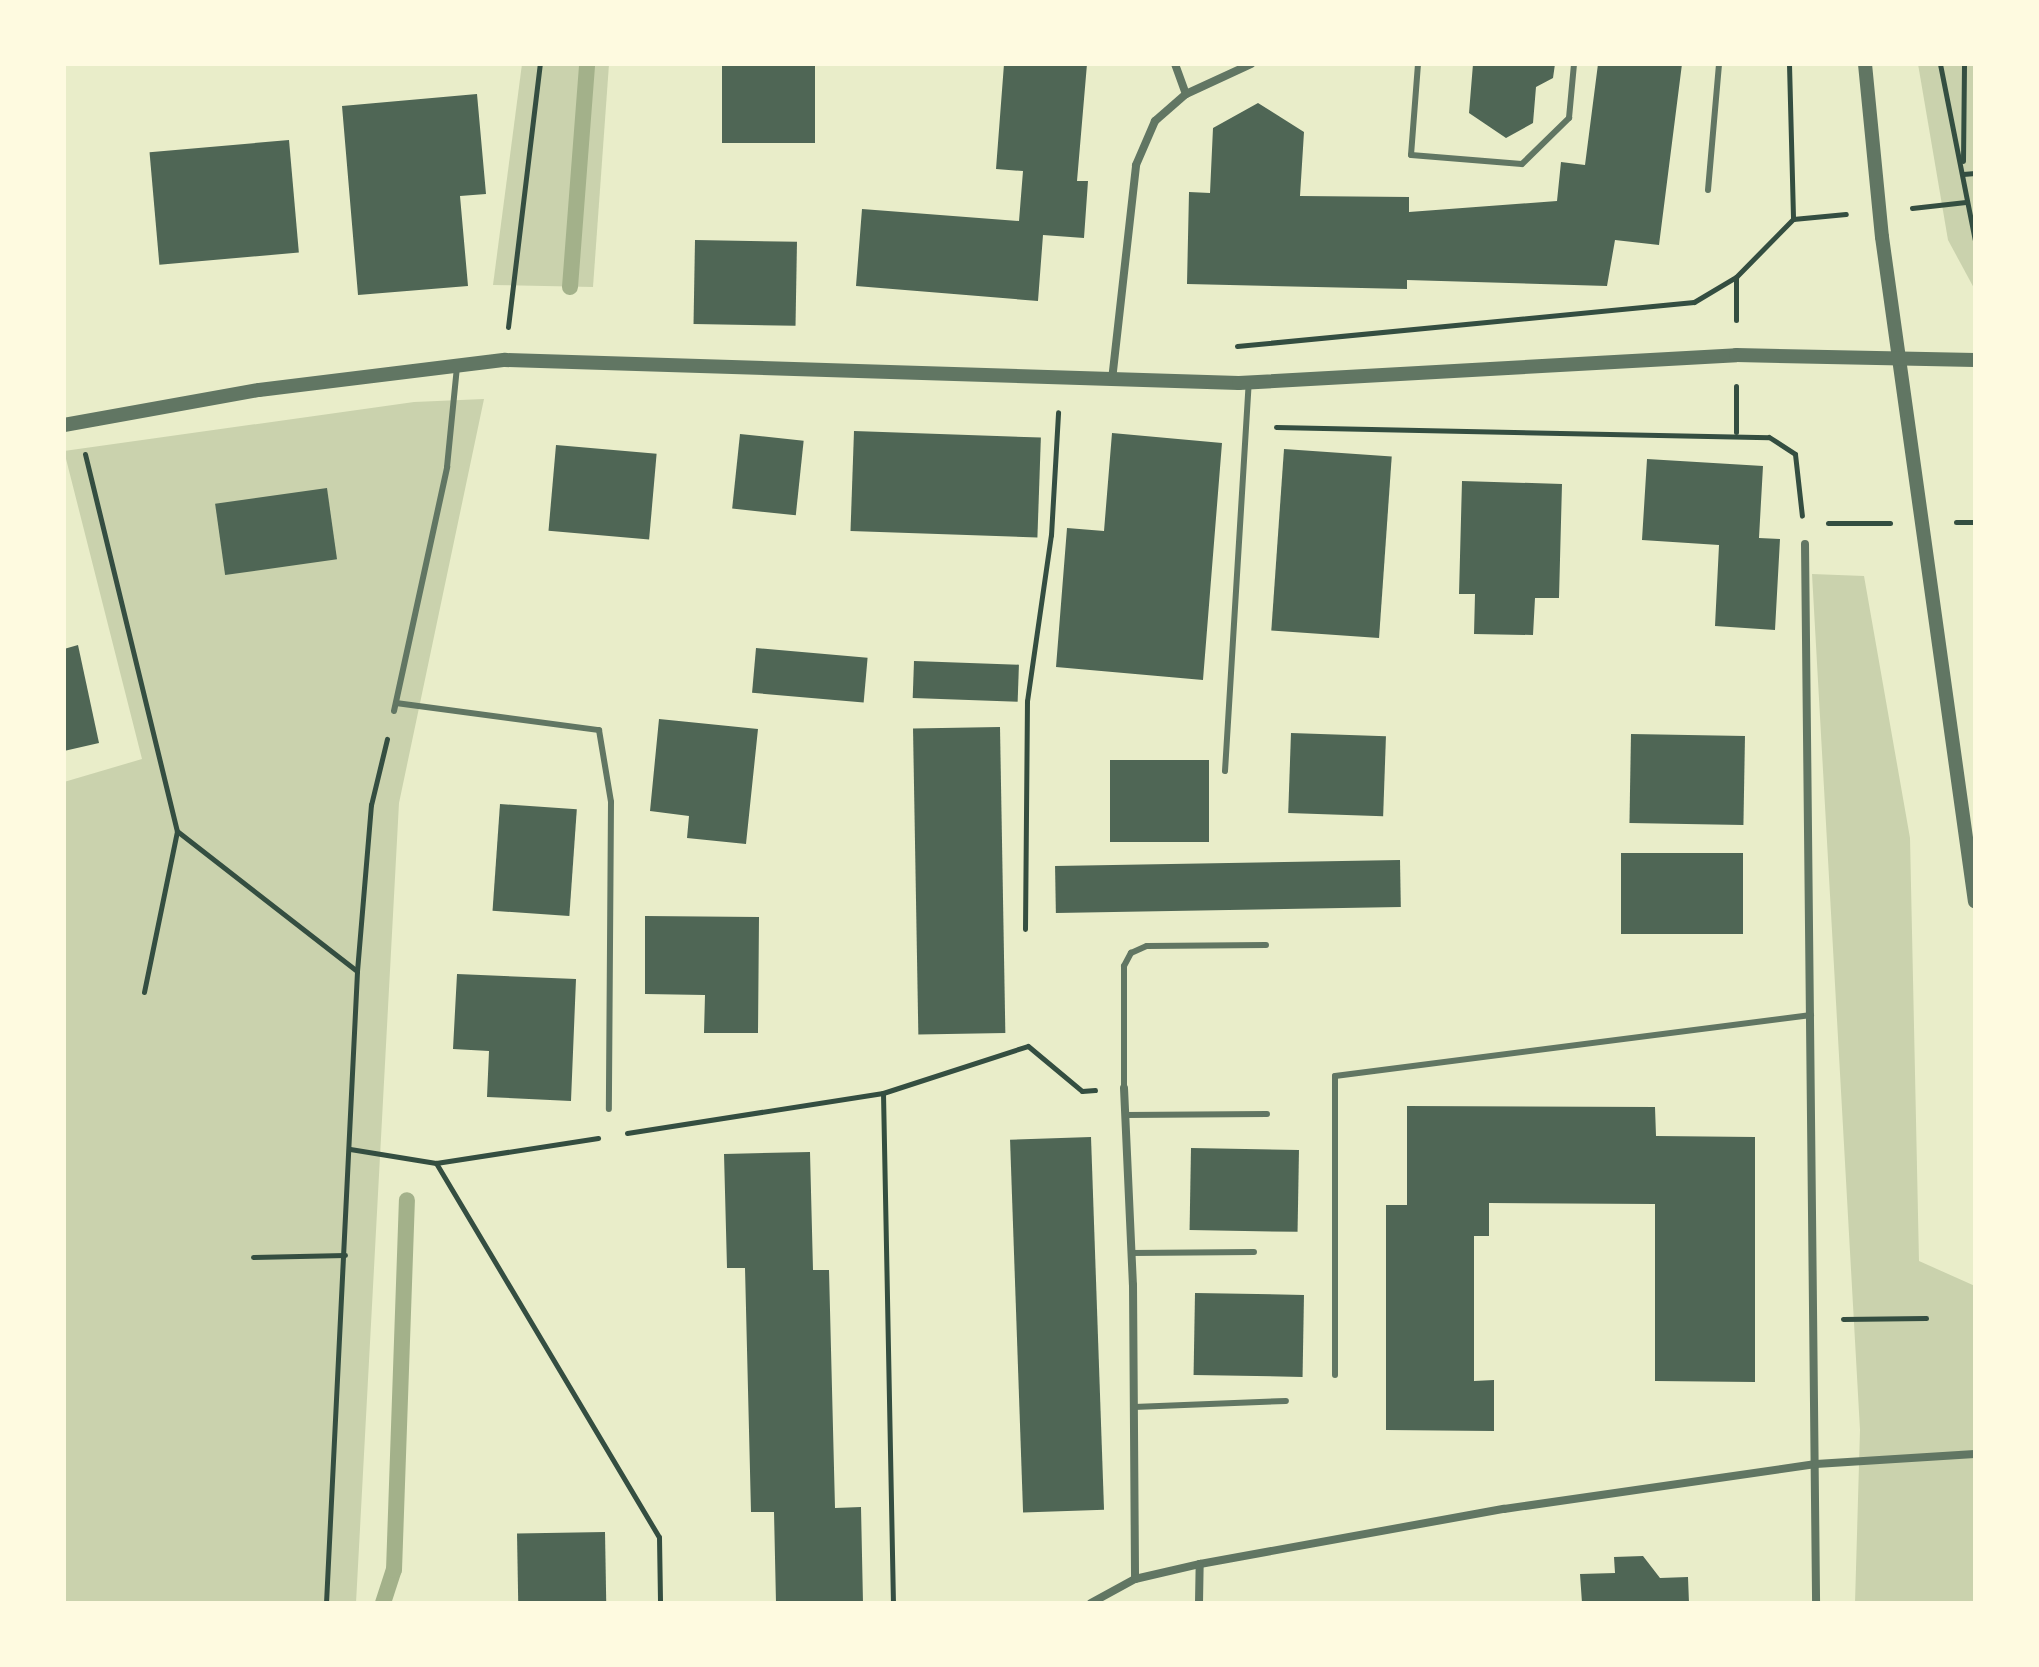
<!DOCTYPE html>
<html>
<head>
<meta charset="utf-8">
<style>
  body { margin:0 }
  #map { position:relative; width:2039px; height:1667px; overflow:hidden; background:#e9edc9; font-family:Mulish,sans-serif }
  div>[style] { position:absolute }
  .green>* { inset:0; background:#cad2ad }
  .stream>* { height:16px; margin:-8px; padding:0 8px; transform-origin:8px; border-radius:8px; background:#a3b18a }
  .building>* { inset:0; background:#4f6655; transform-origin:0 0 }
  .path>* { height:5px; margin:-2.5px; padding:0 2.5px; transform-origin:2.5px; border-radius:2.5px; background:#344e41 }
  .service>* { height:6px; margin:-3px; padding:0 3px; transform-origin:3px; border-radius:3px; background:#617663 }
  .minor>* { height:8px; margin:-4px; padding:0 4px; transform-origin:4px; border-radius:4px; background:#617663 }
  .tertiary>* { height:14px; margin:-7px; padding:0 7px; transform-origin:7px; border-radius:7px; background:#617663 }
  span { translate:-50% -50%; white-space:nowrap; text-align:center; line-height:1.15; -webkit-text-stroke:6px #fefae0; paint-order:stroke }
  .frame { position:absolute; inset:0; border:66px solid #fefae0; pointer-events:none }
</style>
</head>
<body>
<div id="map">
  <div class="green">
    <i style="clip-path:polygon(522px 64px,609px 64px,593px 287px,493px 285px)"></i>
    <i style="clip-path:polygon(1918px 64px,1975px 64px,1975px 290px,1948px 240px)"></i>
    <i style="clip-path:polygon(484px 399px,399px 803px,356px 1603px,65px 1603px,64px 782px,142px 759px,64px 451px,414px 402px)"></i>
    <i style="clip-path:polygon(1812px 574px,1864px 576px,1910px 838px,1919px 1261px,1975px 1286px,1975px 1603px,1855px 1603px,1860px 1430px)"></i>
  </div>
  <div class="stream">
    <i style="left:570px;top:287px;width:224px;rotate:-85.6deg"></i>
    <i style="left:383px;top:1603px;width:35px;rotate:-72deg"></i>
    <i style="left:394px;top:1570px;width:370px;rotate:-88deg"></i>
  </div>
  <div class="building">
    <i style="left:722px;top:64px;width:93px;height:79px"></i>
    <i style="clip-path:polygon(1004px 64px,1087px 64px,1077px 181px,1088px 181px,1084px 238px,1043px 235px,1038px 301px,856px 286px,862px 209px,1019px 221px,1023px 171px,996px 169px)"></i>
    <i style="clip-path:polygon(1473px 64px,1555px 64px,1553px 78px,1536px 87px,1533px 123px,1506px 138px,1469px 113px)"></i>
    <i style="clip-path:polygon(1598px 64px,1682px 64px,1659px 245px,1615px 240px,1607px 286px,1407px 280px,1407px 289px,1187px 284px,1189px 192px,1210px 193px,1213px 128px,1258px 103px,1304px 132px,1300px 196px,1409px 197px,1409px 212px,1557px 201px,1561px 162px,1585px 165px)"></i>
    <i style="clip-path:polygon(477px 94px,486px 194px,460px 196px,468px 286px,358px 295px,342px 106px)"></i>
    <i style="left:289px;top:140px;width:113px;height:140px;rotate:85deg"></i>
    <i style="left:695px;top:240px;width:102px;height:84px;rotate:1deg"></i>
    <i style="left:854px;top:431px;width:187px;height:100px;rotate:2deg"></i>
    <i style="clip-path:polygon(1112px 433px,1222px 443px,1203px 680px,1056px 667px,1067px 528px,1104px 531px)"></i>
    <i style="left:740px;top:434px;width:64px;height:75px;rotate:6deg"></i>
    <i style="left:556px;top:445px;width:101px;height:86px;rotate:5deg"></i>
    <i style="left:1284px;top:449px;width:108px;height:182px;rotate:4deg"></i>
    <i style="clip-path:polygon(1647px 459px,1763px 466px,1759px 538px,1780px 539px,1775px 630px,1715px 626px,1719px 545px,1642px 540px)"></i>
    <i style="clip-path:polygon(1462px 481px,1562px 484px,1559px 598px,1535px 598px,1533px 635px,1474px 634px,1475px 594px,1459px 594px)"></i>
    <i style="left:327px;top:488px;width:72px;height:113px;rotate:82deg"></i>
    <i style="clip-path:polygon(78px 645px,99px 743px,64px 751px,64px 649px)"></i>
    <i style="left:756px;top:648px;width:112px;height:45px;rotate:5deg"></i>
    <i style="left:914px;top:661px;width:105px;height:37px;rotate:2deg"></i>
    <i style="clip-path:polygon(659px 719px,758px 729px,746px 844px,687px 838px,689px 816px,650px 811px)"></i>
    <i style="left:1000px;top:727px;width:306px;height:87px;rotate:89deg"></i>
    <i style="left:1291px;top:733px;width:95px;height:80px;rotate:2deg"></i>
    <i style="left:1631px;top:734px;width:114px;height:89px;rotate:1deg"></i>
    <i style="left:1110px;top:760px;width:99px;height:82px"></i>
    <i style="left:500px;top:804px;width:77px;height:107px;rotate:4deg"></i>
    <i style="left:1621px;top:853px;width:122px;height:81px"></i>
    <i style="left:1400px;top:860px;width:47px;height:345px;rotate:89deg"></i>
    <i style="clip-path:polygon(645px 916px,759px 917px,758px 1033px,704px 1033px,705px 995px,645px 994px)"></i>
    <i style="clip-path:polygon(457px 974px,576px 979px,571px 1101px,487px 1097px,489px 1051px,453px 1049px)"></i>
    <i style="clip-path:polygon(1407px 1106px,1655px 1107px,1656px 1136px,1755px 1137px,1755px 1382px,1655px 1381px,1655px 1204px,1489px 1203px,1489px 1236px,1474px 1236px,1474px 1381px,1494px 1380px,1494px 1431px,1386px 1430px,1386px 1205px,1407px 1205px)"></i>
    <i style="left:1091px;top:1137px;width:373px;height:81px;rotate:88deg"></i>
    <i style="left:1191px;top:1148px;width:108px;height:82px;rotate:1deg"></i>
    <i style="clip-path:polygon(810px 1152px,813px 1270px,829px 1270px,835px 1508px,861px 1507px,863px 1603px,776px 1603px,774px 1512px,751px 1512px,745px 1268px,727px 1268px,724px 1154px)"></i>
    <i style="left:1195px;top:1293px;width:109px;height:82px;rotate:1deg"></i>
    <i style="left:605px;top:1532px;width:71px;height:88px;rotate:89deg"></i>
    <i style="clip-path:polygon(1643px 1556px,1660px 1578px,1688px 1577px,1689px 1603px,1582px 1603px,1580px 1574px,1615px 1573px,1614px 1557px)"></i>
  </div>
  <div class="path">
    <i style="left:1789px;top:64px;width:155px;rotate:88.5deg"></i>
    <i style="left:1940px;top:64px;width:179px;rotate:78.8deg"></i>
    <i style="left:1963px;top:161px;width:97px;rotate:-89.4deg"></i>
    <i style="left:1963px;top:174px;width:12px;rotate:-5deg"></i>
    <i style="left:1912px;top:208px;width:54px;rotate:-6.3deg"></i>
    <i style="left:1736px;top:278px;width:42px;rotate:90deg"></i>
    <i style="left:508px;top:327px;width:265px;rotate:-83.1deg"></i>
    <i style="left:1237px;top:346px;width:459px;rotate:-5.5deg"></i>
    <i style="left:1694px;top:302px;width:49px;rotate:-30.8deg"></i>
    <i style="left:1736px;top:277px;width:81px;rotate:-45.5deg"></i>
    <i style="left:1793px;top:219px;width:53px;rotate:-5.4deg"></i>
    <i style="left:1276px;top:427px;width:493px;rotate:1.2deg"></i>
    <i style="left:1769px;top:437px;width:31px;rotate:33deg"></i>
    <i style="left:1795px;top:454px;width:62px;rotate:83.6deg"></i>
    <i style="left:1736px;top:432px;width:46px;rotate:-90deg"></i>
    <i style="left:85px;top:454px;width:388px;rotate:76.3deg"></i>
    <i style="left:177px;top:831px;width:228px;rotate:37.9deg"></i>
    <i style="left:1956px;top:522px;width:19px"></i>
    <i style="left:1828px;top:523px;width:62px"></i>
    <i style="left:1025px;top:929px;width:228px;rotate:-89.5deg"></i>
    <i style="left:1027px;top:701px;width:168px;rotate:-81.8deg"></i>
    <i style="left:1051px;top:535px;width:123px;rotate:-86.7deg"></i>
    <i style="left:144px;top:992px;width:164px;rotate:-78.4deg"></i>
    <i style="left:883px;top:1093px;width:510px;rotate:88.88deg"></i>
    <i style="left:627px;top:1133px;width:259px;rotate:-8.9deg"></i>
    <i style="left:883px;top:1093px;width:152px;rotate:-18deg"></i>
    <i style="left:1028px;top:1046px;width:70px;rotate:39.8deg"></i>
    <i style="left:1082px;top:1091px;width:13px;rotate:-4deg"></i>
    <i style="left:350px;top:1149px;width:87px;rotate:9.2deg"></i>
    <i style="left:436px;top:1163px;width:164px;rotate:-8.8deg"></i>
    <i style="left:436px;top:1163px;width:435px;rotate:59.2deg"></i>
    <i style="left:659px;top:1537px;width:66px;rotate:89.1deg"></i>
    <i style="left:253px;top:1257px;width:92px;rotate:-1.2deg"></i>
    <i style="left:1843px;top:1319px;width:83px;rotate:-0.7deg"></i>
    <i style="left:326px;top:1603px;width:633px;rotate:-87.19deg"></i>
    <i style="left:357px;top:971px;width:167px;rotate:-85.2deg"></i>
    <i style="left:371px;top:805px;width:68px;rotate:-76.4deg"></i>
  </div>
  <div class="service">
    <i style="left:1418px;top:64px;width:91px;rotate:94.4deg"></i>
    <i style="left:1411px;top:155px;width:111px;rotate:4.6deg"></i>
    <i style="left:1522px;top:164px;width:66px;rotate:-44.4deg"></i>
    <i style="left:1569px;top:118px;width:54px;rotate:-84.7deg"></i>
    <i style="left:1708px;top:190px;width:126px;rotate:-85deg"></i>
    <i style="left:396px;top:703px;width:205px;rotate:7.6deg"></i>
    <i style="left:599px;top:730px;width:73px;rotate:80.5deg"></i>
    <i style="left:611px;top:802px;width:307px;rotate:90.4deg"></i>
    <i style="left:394px;top:711px;width:250px;rotate:-77.7deg"></i>
    <i style="left:447px;top:467px;width:100px;rotate:-84.3deg"></i>
    <i style="left:1225px;top:771px;width:388px;rotate:-86.5deg"></i>
    <i style="left:1124px;top:1088px;width:122px;rotate:-90deg"></i>
    <i style="left:1124px;top:966px;width:15px;rotate:-62deg"></i>
    <i style="left:1131px;top:953px;width:17px;rotate:-24deg"></i>
    <i style="left:1147px;top:946px;width:119px;rotate:-0.5deg"></i>
    <i style="left:1125px;top:1115px;width:142px;rotate:-0.4deg"></i>
    <i style="left:1131px;top:1253px;width:123px;rotate:-0.5deg"></i>
    <i style="left:1335px;top:1375px;width:299px;rotate:-90deg"></i>
    <i style="left:1335px;top:1076px;width:480px;rotate:-7.3deg"></i>
    <i style="left:1134px;top:1407px;width:152px;rotate:-2.3deg"></i>
  </div>
  <div class="minor">
    <i style="left:1175px;top:64px;width:32px;rotate:70deg"></i>
    <i style="left:1112px;top:380px;width:216px;rotate:-83.6deg"></i>
    <i style="left:1136px;top:165px;width:48px;rotate:-66.6deg"></i>
    <i style="left:1155px;top:121px;width:41px;rotate:-41.1deg"></i>
    <i style="left:1186px;top:94px;width:72px;rotate:-24.8deg"></i>
    <i style="left:1805px;top:544px;width:1059px;rotate:89.4deg"></i>
    <i style="left:1124px;top:1088px;width:197px;rotate:87.4deg"></i>
    <i style="left:1133px;top:1285px;width:294px;rotate:89.6deg"></i>
    <i style="left:1091px;top:1603px;width:50px;rotate:-28.6deg"></i>
    <i style="left:1135px;top:1579px;width:67px;rotate:-13deg"></i>
    <i style="left:1200px;top:1564px;width:309px;rotate:-10.3deg"></i>
    <i style="left:1504px;top:1509px;width:315px;rotate:-8.2deg"></i>
    <i style="left:1816px;top:1464px;width:159px;rotate:-3.6deg"></i>
    <i style="left:1199px;top:1603px;width:39px;rotate:-89deg"></i>
  </div>
  <div class="tertiary">
    <i style="left:1865px;top:64px;width:174px;rotate:84.4deg"></i>
    <i style="left:1882px;top:237px;width:671px;rotate:82.04deg"></i>
    <i style="left:64px;top:425px;width:198px;rotate:-10.2deg"></i>
    <i style="left:259px;top:390px;width:248px;rotate:-7deg"></i>
    <i style="left:505px;top:360px;width:734px;rotate:1.79deg"></i>
    <i style="left:1239px;top:383px;width:498px;rotate:-3.2deg"></i>
    <i style="left:1736px;top:355px;width:239px;rotate:1.2deg"></i>
  </div>
  <div class="frame"></div>
</div>
</body>
</html>
